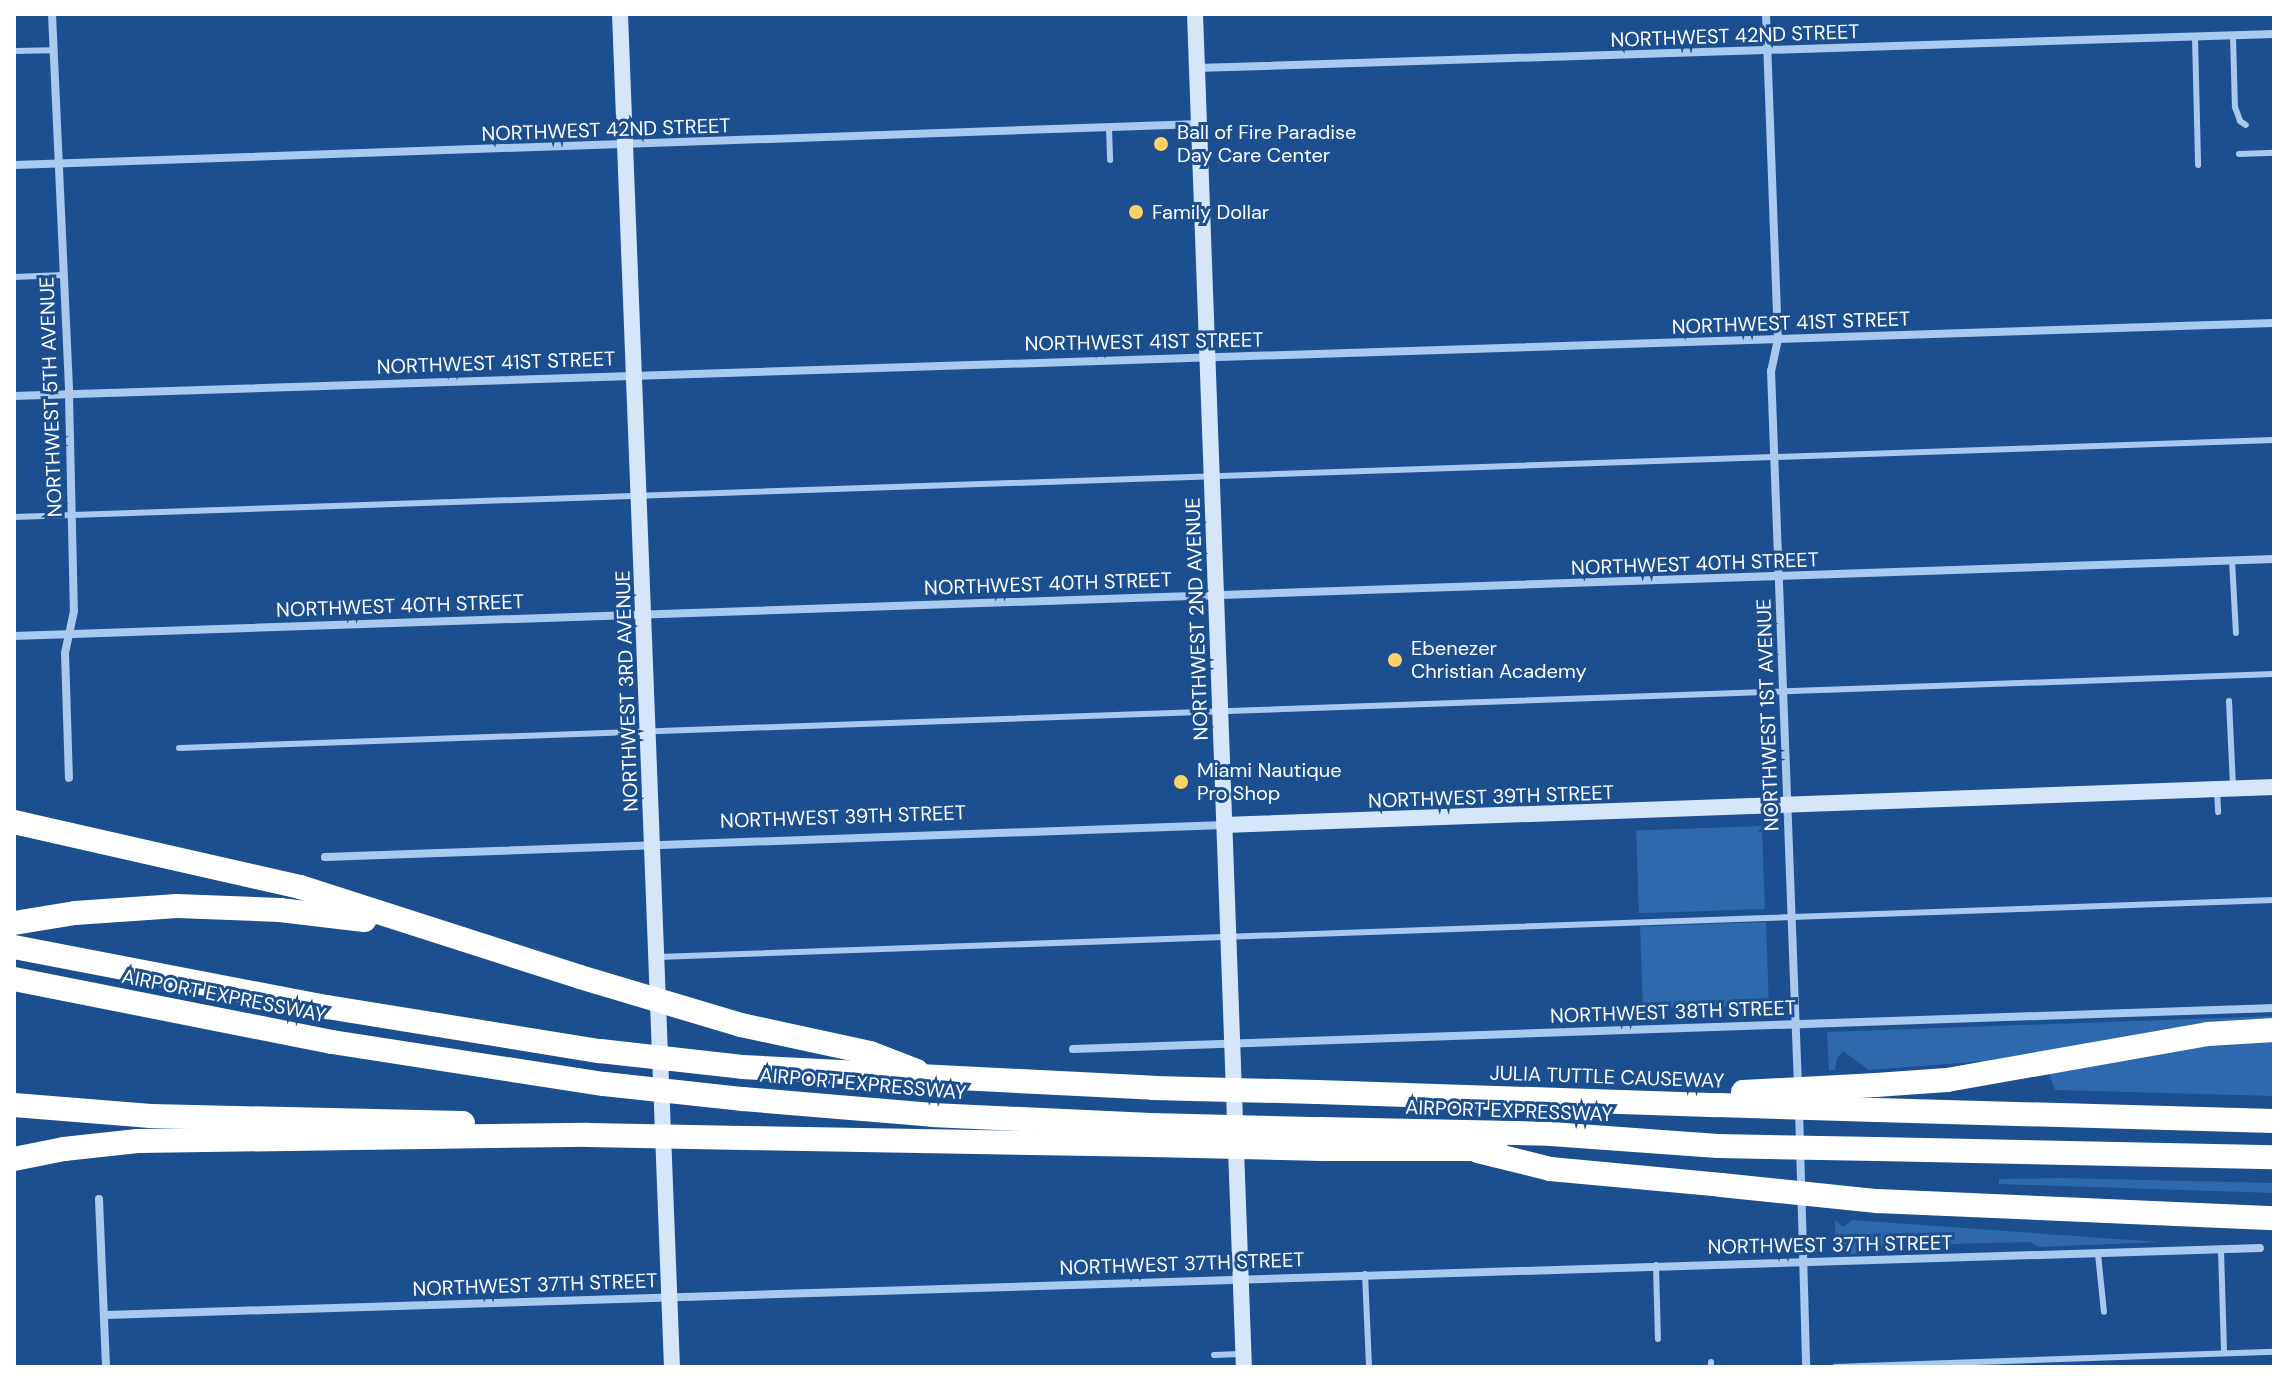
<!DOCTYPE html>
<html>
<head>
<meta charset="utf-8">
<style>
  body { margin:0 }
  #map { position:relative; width:2288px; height:1381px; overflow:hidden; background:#1b4f8f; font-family:"DM Sans",sans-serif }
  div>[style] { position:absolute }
  .green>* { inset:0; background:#2e69ad; transform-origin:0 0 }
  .lane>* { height:6px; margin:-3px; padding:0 3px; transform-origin:3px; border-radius:3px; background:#a9c9ee }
  .street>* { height:8px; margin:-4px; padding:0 4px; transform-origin:4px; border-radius:4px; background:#a9c9ee }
  .secondary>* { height:16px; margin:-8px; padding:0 8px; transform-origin:8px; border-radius:8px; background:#d6e6fa }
  .highway>* { height:24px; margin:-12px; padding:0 12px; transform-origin:12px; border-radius:12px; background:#fff }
  .highway-bridge>* { height:24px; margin:-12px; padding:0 12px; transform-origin:12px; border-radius:12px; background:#fff }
  .dots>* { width:22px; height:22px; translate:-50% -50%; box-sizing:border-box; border:4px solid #1b4f8f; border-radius:50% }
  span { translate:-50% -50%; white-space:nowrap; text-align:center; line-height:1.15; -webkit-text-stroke:6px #1b4f8f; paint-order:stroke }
  .street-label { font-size:20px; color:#fff }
  .poi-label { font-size:20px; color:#fff }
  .left { translate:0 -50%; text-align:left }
  .frame { position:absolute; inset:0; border:16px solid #fff; pointer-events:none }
</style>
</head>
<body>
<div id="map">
  <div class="green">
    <i style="left:1762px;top:826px;width:83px;height:126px;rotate:88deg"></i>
    <i style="left:1766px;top:922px;width:83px;height:126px;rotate:88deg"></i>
    <i style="clip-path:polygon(2274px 1016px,2274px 1023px,1999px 1060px,1869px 1070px,1843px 1051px,1837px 1058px,1835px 1070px,1829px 1070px,1827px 1032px)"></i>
    <i style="clip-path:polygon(2274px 1038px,2274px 1096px,2055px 1090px,2048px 1072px,2197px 1045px)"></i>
    <i style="clip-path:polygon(2062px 1178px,2274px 1183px,2274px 1193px,1999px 1184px,1999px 1179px)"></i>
    <i style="clip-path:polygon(1835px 1220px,1843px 1227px,1852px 1220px,2159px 1242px,2039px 1247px,2030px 1242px,1867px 1246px,1858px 1254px,1839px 1254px,1836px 1252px)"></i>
  </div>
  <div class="lane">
    <i style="left:2233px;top:37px;width:70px;rotate:88.4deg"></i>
    <i style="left:2235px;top:107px;width:15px;rotate:70deg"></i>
    <i style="left:2240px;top:121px;width:7px;rotate:34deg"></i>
    <i style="left:2195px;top:38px;width:127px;rotate:88.6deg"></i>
    <i style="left:14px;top:51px;width:39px;rotate:-1deg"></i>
    <i style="left:1109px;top:128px;width:32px;rotate:88deg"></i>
    <i style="left:2239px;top:154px;width:35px;rotate:-2deg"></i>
    <i style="left:14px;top:277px;width:49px;rotate:-2.3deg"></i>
    <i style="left:14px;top:517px;width:2261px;rotate:-1.95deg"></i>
    <i style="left:2232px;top:560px;width:73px;rotate:86.9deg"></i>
    <i style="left:2229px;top:701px;width:84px;rotate:87.3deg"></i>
    <i style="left:179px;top:748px;width:2096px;rotate:-2.02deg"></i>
    <i style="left:2217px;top:790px;width:22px;rotate:87deg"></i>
    <i style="left:658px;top:957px;width:1617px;rotate:-2.02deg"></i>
    <i style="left:2221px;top:1250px;width:103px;rotate:88.3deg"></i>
    <i style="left:2098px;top:1254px;width:58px;rotate:84.1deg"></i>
    <i style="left:1656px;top:1265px;width:74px;rotate:88.5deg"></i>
    <i style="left:1365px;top:1274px;width:93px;rotate:87.5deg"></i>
    <i style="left:1214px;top:1355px;width:26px;rotate:-2deg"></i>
    <i style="left:1711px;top:1362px;width:5px;rotate:90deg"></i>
    <i style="left:1835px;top:1367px;width:439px;rotate:-2deg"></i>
  </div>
  <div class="street">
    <i style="left:52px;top:14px;width:381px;rotate:87.4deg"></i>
    <i style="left:69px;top:395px;width:216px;rotate:88.7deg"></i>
    <i style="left:74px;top:611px;width:43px;rotate:102.1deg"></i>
    <i style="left:65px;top:653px;width:125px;rotate:88.2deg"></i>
    <i style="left:1766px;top:14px;width:325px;rotate:87.9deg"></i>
    <i style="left:1778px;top:339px;width:33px;rotate:102deg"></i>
    <i style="left:1771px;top:371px;width:718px;rotate:87.84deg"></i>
    <i style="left:1197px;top:68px;width:1078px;rotate:-1.81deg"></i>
    <i style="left:14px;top:165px;width:1186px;rotate:-1.98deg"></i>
    <i style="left:14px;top:396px;width:2261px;rotate:-1.85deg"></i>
    <i style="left:14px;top:636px;width:2261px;rotate:-1.95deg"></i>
    <i style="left:325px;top:857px;width:900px;rotate:-2.04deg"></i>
    <i style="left:1073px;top:1049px;width:1202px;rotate:-1.96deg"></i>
    <i style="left:1799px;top:1109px;width:258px;rotate:88.4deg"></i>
    <i style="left:99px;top:1199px;width:168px;rotate:87.6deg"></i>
    <i style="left:106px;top:1315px;width:2155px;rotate:-1.78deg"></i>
  </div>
  <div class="secondary">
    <i style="left:620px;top:14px;width:1354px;rotate:87.8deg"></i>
    <i style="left:1195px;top:14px;width:1354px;rotate:87.93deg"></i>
    <i style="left:1224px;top:825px;width:1051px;rotate:-2.07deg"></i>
  </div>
  <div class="highway">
    <i style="left:14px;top:822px;width:293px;rotate:12.8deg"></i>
    <i style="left:300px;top:887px;width:294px;rotate:17.8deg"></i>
    <i style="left:14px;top:923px;width:62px;rotate:-9.3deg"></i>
    <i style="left:75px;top:913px;width:102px;rotate:-3.9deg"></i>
    <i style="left:177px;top:906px;width:103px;rotate:2.2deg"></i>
    <i style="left:280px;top:910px;width:85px;rotate:6.8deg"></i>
    <i style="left:14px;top:947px;width:319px;rotate:10.9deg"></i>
    <i style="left:327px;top:1007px;width:277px;rotate:9.2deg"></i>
    <i style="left:14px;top:979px;width:324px;rotate:11.2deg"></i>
    <i style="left:332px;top:1042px;width:275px;rotate:8.8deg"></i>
    <i style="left:741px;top:1025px;width:132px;rotate:12.2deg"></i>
    <i style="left:870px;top:1053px;width:50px;rotate:21deg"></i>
    <i style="left:742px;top:1067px;width:412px;rotate:2.9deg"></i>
    <i style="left:1876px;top:1085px;width:71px;rotate:-4deg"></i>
    <i style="left:1947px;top:1080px;width:265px;rotate:-10deg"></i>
    <i style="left:2208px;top:1034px;width:66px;rotate:-3.5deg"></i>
    <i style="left:1317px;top:1092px;width:401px;rotate:1.9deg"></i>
    <i style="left:743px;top:1099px;width:190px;rotate:4.8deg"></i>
    <i style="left:932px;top:1115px;width:219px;rotate:2.6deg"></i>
    <i style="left:14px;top:1105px;width:137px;rotate:4.6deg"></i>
    <i style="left:151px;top:1116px;width:312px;rotate:1.3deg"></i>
    <i style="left:1876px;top:1110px;width:398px;rotate:1.6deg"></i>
    <i style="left:1320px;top:1129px;width:231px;rotate:1.2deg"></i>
    <i style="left:1551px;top:1134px;width:167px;rotate:4.1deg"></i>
    <i style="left:744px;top:1138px;width:408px;rotate:1deg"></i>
    <i style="left:1323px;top:1149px;width:173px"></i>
    <i style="left:1877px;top:1149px;width:397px;rotate:1.2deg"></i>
    <i style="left:1478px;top:1151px;width:74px;rotate:14deg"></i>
    <i style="left:1550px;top:1169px;width:172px;rotate:5.3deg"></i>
    <i style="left:14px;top:1159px;width:51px;rotate:-11.3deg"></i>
    <i style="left:64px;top:1149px;width:74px;rotate:-6.2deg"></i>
    <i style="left:138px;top:1141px;width:450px;rotate:-0.8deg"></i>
    <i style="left:1877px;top:1201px;width:397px;rotate:2.5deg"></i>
  </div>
  <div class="highway-bridge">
    <i style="left:580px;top:977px;width:168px;rotate:16.6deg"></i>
    <i style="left:600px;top:1051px;width:143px;rotate:6.4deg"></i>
    <i style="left:604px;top:1084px;width:140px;rotate:6.2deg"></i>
    <i style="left:1153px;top:1088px;width:164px;rotate:1.4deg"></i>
    <i style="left:1743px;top:1092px;width:133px;rotate:-3deg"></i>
    <i style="left:1718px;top:1105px;width:158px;rotate:1.8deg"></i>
    <i style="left:1151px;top:1125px;width:169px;rotate:1.4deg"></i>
    <i style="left:588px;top:1135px;width:156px;rotate:1.1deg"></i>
    <i style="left:1152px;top:1145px;width:171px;rotate:1.3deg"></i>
    <i style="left:1718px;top:1146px;width:159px;rotate:1.1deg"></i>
    <i style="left:1721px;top:1185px;width:157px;rotate:5.9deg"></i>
  </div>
  <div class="dots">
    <i style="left:1161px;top:144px;background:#ffd166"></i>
    <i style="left:1136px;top:212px;background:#ffd166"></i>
    <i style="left:1395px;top:660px;background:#ffd166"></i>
    <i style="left:1181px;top:782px;background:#ffd166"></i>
  </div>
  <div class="street-label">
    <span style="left:1735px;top:36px;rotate:-2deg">NORTHWEST 42ND STREET</span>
    <span style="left:606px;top:130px;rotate:-2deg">NORTHWEST 42ND STREET</span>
    <span style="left:1791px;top:323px;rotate:-2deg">NORTHWEST 41ST STREET</span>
    <span style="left:1144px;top:342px;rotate:-1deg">NORTHWEST 41ST STREET</span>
    <span style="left:496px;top:363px;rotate:-2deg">NORTHWEST 41ST STREET</span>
    <span style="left:51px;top:397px;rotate:-92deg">NORTHWEST 5TH AVENUE</span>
    <span style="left:1695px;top:564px;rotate:-2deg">NORTHWEST 40TH STREET</span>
    <span style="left:1048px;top:584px;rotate:-2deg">NORTHWEST 40TH STREET</span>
    <span style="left:400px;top:606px;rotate:-2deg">NORTHWEST 40TH STREET</span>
    <span style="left:1197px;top:619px;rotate:-92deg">NORTHWEST 2ND AVENUE</span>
    <span style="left:627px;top:691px;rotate:-92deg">NORTHWEST 3RD AVENUE</span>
    <span style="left:1768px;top:715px;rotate:-92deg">NORTHWEST 1ST AVENUE</span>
    <span style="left:1491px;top:797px;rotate:-2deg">NORTHWEST 39TH STREET</span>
    <span style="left:843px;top:817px;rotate:-2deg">NORTHWEST 39TH STREET</span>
    <span style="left:224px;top:996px;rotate:11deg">AIRPORT EXPRESSWAY</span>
    <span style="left:1673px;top:1012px;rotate:-2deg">NORTHWEST 38TH STREET</span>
    <span style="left:1607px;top:1077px;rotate:2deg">JULIA TUTTLE CAUSEWAY</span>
    <span style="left:863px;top:1084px;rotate:5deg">AIRPORT EXPRESSWAY</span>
    <span style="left:1509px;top:1111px;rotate:2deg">AIRPORT EXPRESSWAY</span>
    <span style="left:1830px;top:1245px;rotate:-1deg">NORTHWEST 37TH STREET</span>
    <span style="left:1182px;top:1264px;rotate:-2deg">NORTHWEST 37TH STREET</span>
    <span style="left:535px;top:1285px;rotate:-2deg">NORTHWEST 37TH STREET</span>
  </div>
  <div class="poi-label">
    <span class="left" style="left:1177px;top:144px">Ball of Fire Paradise<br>Day Care Center</span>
    <span class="left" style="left:1152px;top:212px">Family Dollar</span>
    <span class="left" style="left:1411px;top:660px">Ebenezer<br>Christian Academy</span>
    <span class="left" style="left:1197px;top:782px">Miami Nautique<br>Pro Shop</span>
  </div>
  <div class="frame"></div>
</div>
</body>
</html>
